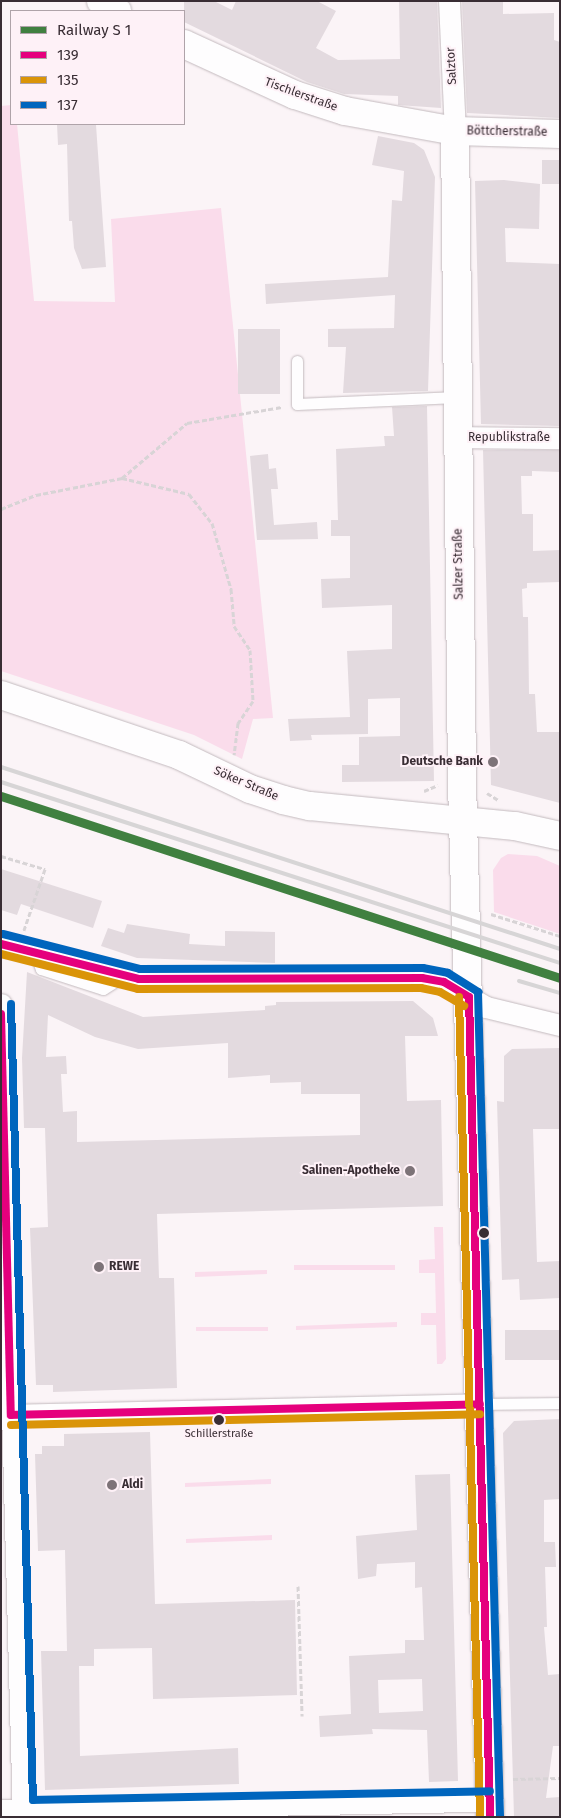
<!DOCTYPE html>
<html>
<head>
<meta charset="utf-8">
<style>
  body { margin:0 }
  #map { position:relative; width:561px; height:1818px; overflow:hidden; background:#fbf4f7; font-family:"Fira Sans",sans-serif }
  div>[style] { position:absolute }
  .green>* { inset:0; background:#fadceb; transform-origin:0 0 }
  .building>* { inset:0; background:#e3dadf; transform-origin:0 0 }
  .path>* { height:3px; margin-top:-1.5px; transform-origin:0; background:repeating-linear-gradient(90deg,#d8d4d6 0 5px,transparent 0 7.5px) }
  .roads { filter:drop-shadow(0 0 1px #c3babe) drop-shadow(0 0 1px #c3babe) }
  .lane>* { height:11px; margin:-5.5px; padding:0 5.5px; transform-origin:5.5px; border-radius:5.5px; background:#fefdfe }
  .street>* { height:21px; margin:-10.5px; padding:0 10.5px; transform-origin:10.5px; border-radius:10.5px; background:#fefdfe }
  .secondary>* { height:28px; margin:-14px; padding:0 14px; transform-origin:14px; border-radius:14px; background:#fefdfe }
  .rail>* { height:4px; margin:-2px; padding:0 2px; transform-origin:2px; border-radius:2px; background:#d7d5d6 }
  .bus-1>* { height:8px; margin:-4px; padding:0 4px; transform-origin:4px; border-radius:4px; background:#e5007d }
  .bus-2>* { height:8px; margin:-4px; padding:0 4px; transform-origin:4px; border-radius:4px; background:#da9408 }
  .bus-3>* { height:8px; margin:-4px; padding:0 4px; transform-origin:4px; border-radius:4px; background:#0065bd }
  .rail-1>* { height:9px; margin:-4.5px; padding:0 4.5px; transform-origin:4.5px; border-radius:4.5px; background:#408040 }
  .dots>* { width:14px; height:14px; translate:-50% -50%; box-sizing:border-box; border:2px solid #fef1f7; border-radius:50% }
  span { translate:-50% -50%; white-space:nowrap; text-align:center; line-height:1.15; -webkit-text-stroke:4px #fef1f7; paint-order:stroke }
  .bus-label { font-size:11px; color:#392d34 }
  .street-label { font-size:12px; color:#392d34 }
  .poi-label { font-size:12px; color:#392d34; font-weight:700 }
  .right { translate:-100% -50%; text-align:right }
  .left { translate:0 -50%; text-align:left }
  .frame { position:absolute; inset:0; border:2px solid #392d34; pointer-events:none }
  .legend { position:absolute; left:10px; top:10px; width:175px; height:115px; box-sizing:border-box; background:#fef1f7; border:1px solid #afa3a9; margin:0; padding:6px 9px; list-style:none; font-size:15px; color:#392d34 }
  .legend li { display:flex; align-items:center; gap:10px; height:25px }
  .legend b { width:25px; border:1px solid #afa3a9 }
</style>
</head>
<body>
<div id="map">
  <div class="green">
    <i style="clip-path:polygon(11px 105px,11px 124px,17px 124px,34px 301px,115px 302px,111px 219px,221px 208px,273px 718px,253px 719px,242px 759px,194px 735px,1px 671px,1px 106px)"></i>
    <i style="clip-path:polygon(508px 854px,537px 856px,560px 866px,560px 934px,494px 912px,493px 870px,501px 858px)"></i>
    <i style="clip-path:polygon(434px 1227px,443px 1227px,446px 1359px,442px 1364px,437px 1364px,436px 1325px,421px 1325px,421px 1313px,436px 1313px,435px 1273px,419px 1273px,419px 1260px,435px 1259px)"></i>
    <i style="left:395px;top:1265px;width:5px;height:101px;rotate:90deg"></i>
    <i style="clip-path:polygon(267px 1270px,267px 1274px,195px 1277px,195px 1272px)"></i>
    <i style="clip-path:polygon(397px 1322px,397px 1327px,296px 1330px,296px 1326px)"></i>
    <i style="left:268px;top:1327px;width:4px;height:72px;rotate:90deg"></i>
    <i style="clip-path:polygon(271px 1479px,271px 1484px,185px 1487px,185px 1483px)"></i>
    <i style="clip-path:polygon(272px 1535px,272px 1540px,186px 1543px,186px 1539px)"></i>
  </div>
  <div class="building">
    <i style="clip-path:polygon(184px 1px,214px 1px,232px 10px,236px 1px,317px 1px,336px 11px,316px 48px,338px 60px,400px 59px,399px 1px,437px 1px,441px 108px,398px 105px,398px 96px,344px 94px,307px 82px,184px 22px)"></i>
    <i style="clip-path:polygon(462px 1px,503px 1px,503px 14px,554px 13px,554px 40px,560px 42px,560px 118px,467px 113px)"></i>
    <i style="clip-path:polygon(57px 124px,96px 125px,106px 267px,82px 269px,74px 248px,72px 221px,69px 221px,67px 144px,58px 145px)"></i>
    <i style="clip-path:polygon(378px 136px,414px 143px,424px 150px,435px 177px,428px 391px,343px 393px,346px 347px,328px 347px,328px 329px,394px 328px,395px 295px,266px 304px,265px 284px,388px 277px,392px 200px,402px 201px,404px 171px,372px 165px)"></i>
    <i style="left:542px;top:160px;width:18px;height:24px"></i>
    <i style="clip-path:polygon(504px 180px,540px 184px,539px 229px,505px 228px,506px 262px,560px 264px,560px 426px,481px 424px,475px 181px)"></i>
    <i style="left:238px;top:329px;width:42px;height:65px"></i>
    <i style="clip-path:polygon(427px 406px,434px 781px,342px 782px,342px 765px,359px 765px,359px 737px,400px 736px,400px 698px,368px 699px,368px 734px,311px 735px,312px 740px,290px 741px,288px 719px,350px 717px,347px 651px,392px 649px,392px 605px,322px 608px,321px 579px,350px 578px,350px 536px,331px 536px,331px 520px,338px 520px,336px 449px,385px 446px,384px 436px,394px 436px,392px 407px)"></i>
    <i style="clip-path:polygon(483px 450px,560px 450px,560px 472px,532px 471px,532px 476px,521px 476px,522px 514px,533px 514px,533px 551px,560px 550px,560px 582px,527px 583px,527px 588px,522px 589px,523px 617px,528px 617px,529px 694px,535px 694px,537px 732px,560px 732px,560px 803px,491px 785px)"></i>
    <i style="clip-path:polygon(268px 454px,269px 469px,276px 468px,278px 489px,271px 489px,274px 525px,317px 522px,318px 539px,257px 540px,250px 456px)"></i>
    <i style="clip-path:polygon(1px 869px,102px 901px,93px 928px,21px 904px,17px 915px,1px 910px)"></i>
    <i style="clip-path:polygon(127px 924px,190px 934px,189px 944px,225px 946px,225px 931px,275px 932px,275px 963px,137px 958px,101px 946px,108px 928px,124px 933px)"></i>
    <i style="clip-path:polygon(evenodd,27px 972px,143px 1017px,265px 1010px,265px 1006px,276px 1005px,276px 1002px,413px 1001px,433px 1018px,438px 1036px,405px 1036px,407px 1101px,441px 1100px,443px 1206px,157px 1214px,159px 1278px,174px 1278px,177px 1388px,53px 1392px,53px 1385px,36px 1385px,30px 1228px,48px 1227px,45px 1128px,24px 1128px,22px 1058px,27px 972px,48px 1015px,95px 1037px,138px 1049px,228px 1043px,228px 1078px,270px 1075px,270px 1083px,301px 1082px,301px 1094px,360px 1094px,360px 1135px,77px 1142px,77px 1111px,63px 1112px,61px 1074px,67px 1074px,66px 1056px,46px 1057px,48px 1015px)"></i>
    <i style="clip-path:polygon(560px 1048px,560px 1129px,533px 1129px,537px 1262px,560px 1261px,560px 1298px,520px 1300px,519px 1279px,502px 1280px,497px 1101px,504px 1102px,504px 1056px,512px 1049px)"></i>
    <i style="left:560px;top:1330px;width:30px;height:55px;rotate:90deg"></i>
    <i style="clip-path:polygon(560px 1419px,560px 1499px,544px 1500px,544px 1542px,555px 1542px,556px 1567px,545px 1567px,547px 1627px,544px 1627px,548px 1675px,560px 1674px,560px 1746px,553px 1746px,546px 1798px,560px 1797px,560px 1817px,514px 1817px,503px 1433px,514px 1421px)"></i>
    <i style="clip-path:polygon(150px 1432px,155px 1604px,295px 1600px,297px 1695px,153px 1699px,152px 1648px,94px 1649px,94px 1666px,79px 1666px,80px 1756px,238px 1748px,239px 1784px,45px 1790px,41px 1651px,67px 1651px,65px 1550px,38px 1551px,35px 1454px,42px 1454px,42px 1446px,64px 1446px,64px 1434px)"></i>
    <i style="clip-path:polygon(evenodd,450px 1474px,458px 1781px,429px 1782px,427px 1730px,372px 1729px,373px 1734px,320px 1737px,319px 1716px,351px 1714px,349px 1656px,405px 1653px,405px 1640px,424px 1640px,422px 1587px,415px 1588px,415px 1562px,377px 1564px,376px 1576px,358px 1579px,356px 1536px,417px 1530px,415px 1475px,450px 1474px,422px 1679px,423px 1711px,379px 1713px,378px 1680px,422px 1679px)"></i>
  </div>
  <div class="path">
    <i style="left:122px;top:478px;width:69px;rotate:13.4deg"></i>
    <i style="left:189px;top:494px;width:37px;rotate:52deg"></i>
    <i style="left:212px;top:523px;width:69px;rotate:73.9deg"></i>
    <i style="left:231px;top:589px;width:37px;rotate:85deg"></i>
    <i style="left:234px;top:626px;width:29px;rotate:56deg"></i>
    <i style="left:250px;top:650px;width:51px;rotate:86.6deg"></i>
    <i style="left:253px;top:701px;width:27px;rotate:124deg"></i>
    <i style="left:238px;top:723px;width:32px;rotate:97deg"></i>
    <i style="left:1px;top:509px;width:38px;rotate:-22deg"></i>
    <i style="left:36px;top:495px;width:88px;rotate:-11.2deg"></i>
    <i style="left:122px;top:478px;width:85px;rotate:-40.2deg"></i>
    <i style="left:187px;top:423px;width:96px;rotate:-9.6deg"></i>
    <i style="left:424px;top:791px;width:15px;rotate:-23deg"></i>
    <i style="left:487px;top:793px;width:13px;rotate:32deg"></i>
    <i style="left:1px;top:856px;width:46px;rotate:16.5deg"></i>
    <i style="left:45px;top:869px;width:65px;rotate:109deg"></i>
    <i style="left:491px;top:914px;width:72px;rotate:17.7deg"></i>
    <i style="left:298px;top:1586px;width:130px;rotate:88.2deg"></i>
    <i style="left:513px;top:1779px;width:47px;rotate:-1.2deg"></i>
  </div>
  <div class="roads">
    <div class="lane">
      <i style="left:297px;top:361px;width:43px;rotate:90deg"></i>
      <i style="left:297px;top:404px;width:160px;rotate:-2.5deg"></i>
      <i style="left:35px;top:952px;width:18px;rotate:71deg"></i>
      <i style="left:41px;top:969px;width:65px;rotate:17.9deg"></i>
      <i style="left:103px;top:989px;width:22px;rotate:-32deg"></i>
      <i style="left:480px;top:1404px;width:80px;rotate:-0.7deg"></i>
    </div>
    <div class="street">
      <i style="left:449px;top:1px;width:130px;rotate:87.4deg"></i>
      <i style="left:458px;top:437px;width:102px;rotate:0.6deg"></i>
      <i style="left:1px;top:944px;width:142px;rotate:14.2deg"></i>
      <i style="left:139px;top:979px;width:283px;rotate:-0.2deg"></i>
      <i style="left:422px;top:978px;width:22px;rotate:10deg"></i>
      <i style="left:444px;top:982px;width:49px;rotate:30.8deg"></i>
      <i style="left:486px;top:1007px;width:76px;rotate:13.7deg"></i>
      <i style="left:1px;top:1004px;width:813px;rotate:88.45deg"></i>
      <i style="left:1px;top:1415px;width:479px;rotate:-1.3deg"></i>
      <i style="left:1px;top:1810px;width:489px;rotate:-1.1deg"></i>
    </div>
    <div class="secondary">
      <i style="left:101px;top:1px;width:19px;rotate:32deg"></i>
      <i style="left:184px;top:44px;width:122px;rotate:24.7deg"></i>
      <i style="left:295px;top:95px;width:52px;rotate:17.7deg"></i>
      <i style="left:345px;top:111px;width:112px;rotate:10.3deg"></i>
      <i style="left:455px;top:131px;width:105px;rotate:1.6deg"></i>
      <i style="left:455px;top:131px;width:651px;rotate:89.38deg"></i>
      <i style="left:462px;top:782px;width:1035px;rotate:88.45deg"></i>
      <i style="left:1px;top:695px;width:188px;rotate:18.6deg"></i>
      <i style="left:179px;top:755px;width:79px;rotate:25.6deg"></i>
      <i style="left:250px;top:789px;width:35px;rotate:18deg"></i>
      <i style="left:283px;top:800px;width:28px;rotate:13deg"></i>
      <i style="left:310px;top:806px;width:206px;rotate:5.6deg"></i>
      <i style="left:515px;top:826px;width:46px;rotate:12.5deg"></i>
    </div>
  </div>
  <div class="rail">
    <i style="left:1px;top:767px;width:588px;rotate:18.03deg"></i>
    <i style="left:1px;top:782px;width:588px;rotate:17.94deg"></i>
    <i style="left:519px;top:981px;width:43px;rotate:16.3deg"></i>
  </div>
  <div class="bus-1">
    <i style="left:1px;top:944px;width:142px;rotate:14.2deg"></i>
    <i style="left:139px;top:979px;width:283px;rotate:-0.2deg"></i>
    <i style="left:422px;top:978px;width:22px;rotate:10deg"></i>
    <i style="left:444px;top:982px;width:29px;rotate:31deg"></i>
    <i style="left:469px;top:997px;width:820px;rotate:88.53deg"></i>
    <i style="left:1px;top:1014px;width:401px;rotate:88.6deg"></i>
    <i style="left:11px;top:1415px;width:469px;rotate:-1.3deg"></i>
  </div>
  <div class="bus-2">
    <i style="left:1px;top:954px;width:141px;rotate:14.3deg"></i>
    <i style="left:138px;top:989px;width:283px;rotate:-0.2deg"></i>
    <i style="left:421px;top:988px;width:19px;rotate:12deg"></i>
    <i style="left:440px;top:992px;width:28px;rotate:30deg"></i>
    <i style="left:459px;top:997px;width:820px;rotate:88.53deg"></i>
    <i style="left:11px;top:1425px;width:469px;rotate:-1.3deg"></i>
  </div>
  <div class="bus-3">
    <i style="left:3px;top:934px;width:141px;rotate:14.3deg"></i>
    <i style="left:140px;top:969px;width:283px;rotate:-0.2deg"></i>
    <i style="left:423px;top:968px;width:25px;rotate:11deg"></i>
    <i style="left:448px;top:973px;width:36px;rotate:32deg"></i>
    <i style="left:478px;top:992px;width:825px;rotate:88.47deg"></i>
    <i style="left:11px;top:1004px;width:796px;rotate:88.42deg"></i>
    <i style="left:33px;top:1800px;width:457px;rotate:-1.1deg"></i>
  </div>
  <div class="rail-1">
    <i style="left:1px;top:796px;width:588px;rotate:18.03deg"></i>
  </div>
  <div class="dots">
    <i style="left:493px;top:762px;background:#7d7378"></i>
    <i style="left:410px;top:1171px;background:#7d7378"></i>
    <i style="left:484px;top:1233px;background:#392d34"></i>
    <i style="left:99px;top:1267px;background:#7d7378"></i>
    <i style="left:219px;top:1420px;background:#392d34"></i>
    <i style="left:112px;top:1485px;background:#7d7378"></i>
  </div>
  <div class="bus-label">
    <span style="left:219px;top:1434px">Schillerstraße</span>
  </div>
  <div class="street-label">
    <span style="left:452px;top:66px;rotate:-93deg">Salztor</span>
    <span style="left:301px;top:95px;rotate:20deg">Tischlerstraße</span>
    <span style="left:507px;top:132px;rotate:1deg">Böttcherstraße</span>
    <span style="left:509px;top:438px">Republikstraße</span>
    <span style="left:459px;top:564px;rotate:-91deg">Salzer Straße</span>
    <span style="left:246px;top:784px;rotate:23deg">Söker Straße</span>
  </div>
  <div class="poi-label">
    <span class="right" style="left:483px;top:762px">Deutsche Bank</span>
    <span class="right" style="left:400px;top:1171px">Salinen-Apotheke</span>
    <span class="left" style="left:109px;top:1267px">REWE</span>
    <span class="left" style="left:122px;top:1485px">Aldi</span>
  </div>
  <div class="frame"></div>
  <ul class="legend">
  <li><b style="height:6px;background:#408040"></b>Railway S 1</li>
  <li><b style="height:6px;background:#e5007d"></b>139</li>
  <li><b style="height:6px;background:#da9408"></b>135</li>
  <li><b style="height:6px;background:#0065bd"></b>137</li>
  </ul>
</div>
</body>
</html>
